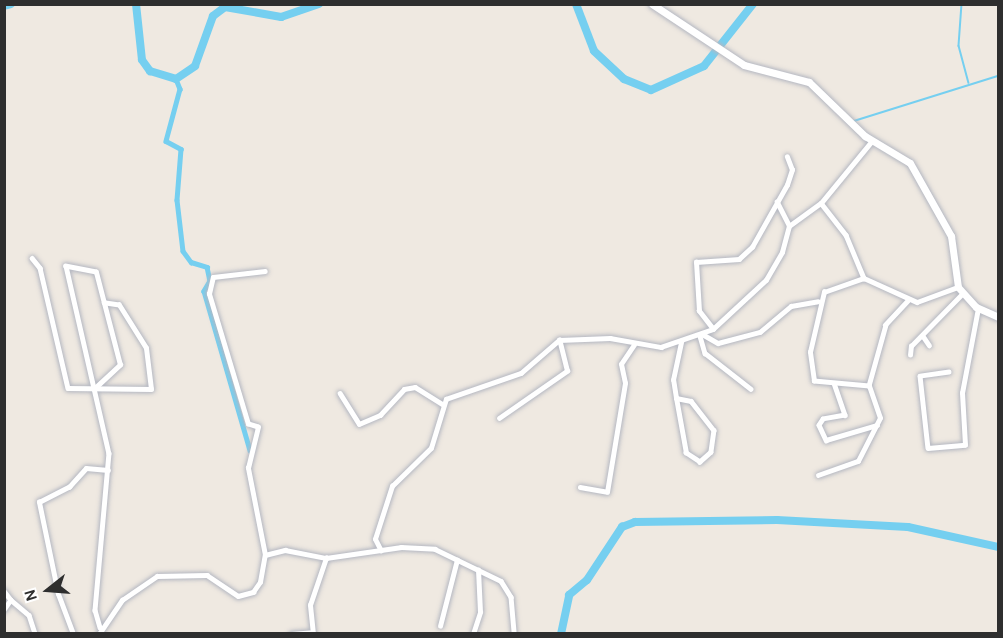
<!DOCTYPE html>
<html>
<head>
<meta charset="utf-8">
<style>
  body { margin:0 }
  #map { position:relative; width:1003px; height:638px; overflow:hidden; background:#efe9e1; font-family:Karla,sans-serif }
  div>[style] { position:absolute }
  .stream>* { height:1.5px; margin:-0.75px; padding:0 0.75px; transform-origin:0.75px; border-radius:0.75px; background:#75cff0 }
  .canal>* { height:4.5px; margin:-2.25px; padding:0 2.25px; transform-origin:2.25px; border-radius:2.25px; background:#75cff0 }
  .river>* { height:8px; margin:-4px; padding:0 4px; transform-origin:4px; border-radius:4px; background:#75cff0 }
  .roads { filter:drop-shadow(0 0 2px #b4b7c1) drop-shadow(0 0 2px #b4b7c1) }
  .street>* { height:4.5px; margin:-2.25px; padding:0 2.25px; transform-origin:2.25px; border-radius:2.25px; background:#fff }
  .secondary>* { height:7px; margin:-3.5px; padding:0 3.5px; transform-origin:3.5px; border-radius:3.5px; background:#fff }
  span { translate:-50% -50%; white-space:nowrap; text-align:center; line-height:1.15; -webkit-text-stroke:5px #fff; paint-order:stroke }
  .frame { position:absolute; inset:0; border:6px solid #2e2e2e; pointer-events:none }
  .north { position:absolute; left:18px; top:560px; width:60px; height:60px; -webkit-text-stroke:4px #fff; paint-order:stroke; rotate:253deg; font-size:16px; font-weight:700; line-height:24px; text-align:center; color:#2e2e2e }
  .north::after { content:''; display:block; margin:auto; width:21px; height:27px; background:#2e2e2e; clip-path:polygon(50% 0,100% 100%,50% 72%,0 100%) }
</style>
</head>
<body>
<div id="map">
  <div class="stream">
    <i style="left:962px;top:4px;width:42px;rotate:94.1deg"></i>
    <i style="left:959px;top:46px;width:38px;rotate:75deg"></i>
    <i style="left:854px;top:121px;width:151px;rotate:-17.4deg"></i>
  </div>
  <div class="canal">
    <i style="left:176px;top:79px;width:11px;rotate:68deg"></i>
    <i style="left:180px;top:89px;width:54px;rotate:105.1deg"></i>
    <i style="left:166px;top:141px;width:17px;rotate:28deg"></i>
    <i style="left:181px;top:149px;width:51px;rotate:94.5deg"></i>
    <i style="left:177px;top:200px;width:51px;rotate:83.3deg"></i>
    <i style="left:183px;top:251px;width:14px;rotate:54deg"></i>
    <i style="left:191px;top:262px;width:17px;rotate:17deg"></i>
    <i style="left:207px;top:267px;width:14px;rotate:78deg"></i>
    <i style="left:210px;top:281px;width:12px;rotate:121deg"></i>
    <i style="left:204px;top:291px;width:166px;rotate:73.9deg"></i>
  </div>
  <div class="river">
    <i style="left:136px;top:4px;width:56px;rotate:83.9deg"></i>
    <i style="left:142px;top:60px;width:14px;rotate:54deg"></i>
    <i style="left:150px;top:71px;width:27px;rotate:17deg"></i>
    <i style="left:176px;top:79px;width:23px;rotate:-34deg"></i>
    <i style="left:195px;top:66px;width:53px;rotate:-70.2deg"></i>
    <i style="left:213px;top:16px;width:15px;rotate:-37deg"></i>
    <i style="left:225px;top:7px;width:57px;rotate:10.1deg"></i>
    <i style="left:281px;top:17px;width:40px;rotate:-18.9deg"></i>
    <i style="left:576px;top:4px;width:50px;rotate:69deg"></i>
    <i style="left:594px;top:51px;width:41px;rotate:43deg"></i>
    <i style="left:624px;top:79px;width:29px;rotate:22deg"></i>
    <i style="left:651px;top:90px;width:58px;rotate:-24.4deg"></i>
    <i style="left:704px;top:66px;width:79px;rotate:-51.7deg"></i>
    <i style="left:4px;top:6px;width:7px;rotate:-16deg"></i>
    <i style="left:561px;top:634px;width:40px;rotate:-78deg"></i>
    <i style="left:569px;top:595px;width:23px;rotate:-40deg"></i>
    <i style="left:587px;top:580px;width:64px;rotate:-56.6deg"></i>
    <i style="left:622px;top:527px;width:14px;rotate:-21deg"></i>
    <i style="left:635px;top:522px;width:142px;rotate:-0.8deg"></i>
    <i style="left:777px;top:520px;width:131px;rotate:3.1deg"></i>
    <i style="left:908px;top:527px;width:92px;rotate:12.5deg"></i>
  </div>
  <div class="roads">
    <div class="street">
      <i style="left:821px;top:203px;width:41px;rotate:52deg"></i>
      <i style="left:846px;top:235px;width:47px;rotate:67.3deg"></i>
      <i style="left:789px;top:226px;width:39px;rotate:-36deg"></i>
      <i style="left:821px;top:203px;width:80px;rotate:-50.6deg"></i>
      <i style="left:32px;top:258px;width:13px;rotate:51deg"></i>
      <i style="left:40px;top:268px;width:123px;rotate:76.9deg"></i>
      <i style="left:68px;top:388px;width:83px;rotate:0.7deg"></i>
      <i style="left:151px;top:389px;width:41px;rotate:-97deg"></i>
      <i style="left:146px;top:348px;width:51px;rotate:-122.1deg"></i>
      <i style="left:119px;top:305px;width:15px;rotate:-172deg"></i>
      <i style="left:908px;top:301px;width:33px;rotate:133deg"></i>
      <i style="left:886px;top:325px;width:63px;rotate:105.6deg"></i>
      <i style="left:869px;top:386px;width:55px;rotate:-174.8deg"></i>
      <i style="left:814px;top:381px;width:29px;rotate:-98deg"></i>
      <i style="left:810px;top:352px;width:62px;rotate:-76.9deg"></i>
      <i style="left:824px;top:292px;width:42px;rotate:-19.3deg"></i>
      <i style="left:864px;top:278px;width:58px;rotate:24.4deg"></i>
      <i style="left:917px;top:302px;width:44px;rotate:-20.1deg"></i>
      <i style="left:713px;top:329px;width:72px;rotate:-42.8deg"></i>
      <i style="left:766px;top:280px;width:32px;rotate:-60deg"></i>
      <i style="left:782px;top:252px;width:27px;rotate:-75deg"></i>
      <i style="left:789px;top:226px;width:27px;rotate:-117deg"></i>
      <i style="left:704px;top:335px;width:16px;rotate:30deg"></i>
      <i style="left:718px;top:343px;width:43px;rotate:-14.7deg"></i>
      <i style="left:760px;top:332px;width:40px;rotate:-40deg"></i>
      <i style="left:791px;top:306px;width:27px;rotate:-10deg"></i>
      <i style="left:700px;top:336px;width:18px;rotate:74deg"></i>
      <i style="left:705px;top:353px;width:58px;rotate:38deg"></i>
      <i style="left:923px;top:336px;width:11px;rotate:56deg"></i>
      <i style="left:910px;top:355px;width:9px;rotate:-84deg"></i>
      <i style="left:911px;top:346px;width:73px;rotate:-45.6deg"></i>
      <i style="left:949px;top:372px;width:29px;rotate:172deg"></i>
      <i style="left:920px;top:376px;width:72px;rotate:83.7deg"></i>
      <i style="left:928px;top:448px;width:37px;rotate:-5deg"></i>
      <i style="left:965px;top:445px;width:52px;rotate:-93.3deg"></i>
      <i style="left:962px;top:393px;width:86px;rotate:-79.3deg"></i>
      <i style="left:834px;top:383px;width:34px;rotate:71deg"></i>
      <i style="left:845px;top:415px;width:22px;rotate:170deg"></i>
      <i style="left:823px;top:419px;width:7px;rotate:124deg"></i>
      <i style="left:819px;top:425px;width:17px;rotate:65deg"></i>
      <i style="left:826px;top:440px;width:53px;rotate:-16.4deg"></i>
      <i style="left:96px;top:387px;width:33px;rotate:-43deg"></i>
      <i style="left:120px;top:365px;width:96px;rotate:-104.5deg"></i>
      <i style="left:96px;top:272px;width:31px;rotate:-169deg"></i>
      <i style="left:66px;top:266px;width:192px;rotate:77.1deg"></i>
      <i style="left:109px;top:453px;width:158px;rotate:95.1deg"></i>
      <i style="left:95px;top:610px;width:18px;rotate:74deg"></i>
      <i style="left:340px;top:393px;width:36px;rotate:58deg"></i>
      <i style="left:359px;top:424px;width:23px;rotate:-23deg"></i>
      <i style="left:380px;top:415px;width:35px;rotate:-47deg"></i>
      <i style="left:404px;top:389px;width:11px;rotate:-10deg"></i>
      <i style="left:415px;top:387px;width:32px;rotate:32deg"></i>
      <i style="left:676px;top:398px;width:15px;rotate:11deg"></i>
      <i style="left:691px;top:401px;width:37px;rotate:52deg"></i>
      <i style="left:714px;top:430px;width:22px;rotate:98deg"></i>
      <i style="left:711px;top:452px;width:15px;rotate:138deg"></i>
      <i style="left:700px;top:462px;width:17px;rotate:-147deg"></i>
      <i style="left:686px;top:453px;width:56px;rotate:-100.3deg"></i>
      <i style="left:676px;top:398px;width:18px;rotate:-99deg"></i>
      <i style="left:673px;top:380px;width:39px;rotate:-78deg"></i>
      <i style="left:499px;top:418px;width:83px;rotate:-34.7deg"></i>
      <i style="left:567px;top:371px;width:32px;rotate:-104deg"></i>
      <i style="left:818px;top:475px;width:42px;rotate:-19.3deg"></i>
      <i style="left:858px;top:461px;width:48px;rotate:-62.9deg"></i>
      <i style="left:880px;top:418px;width:34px;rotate:-109deg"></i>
      <i style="left:580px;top:487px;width:27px;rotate:10deg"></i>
      <i style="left:607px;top:492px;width:110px;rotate:-80.6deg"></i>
      <i style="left:625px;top:383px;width:19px;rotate:-102deg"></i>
      <i style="left:621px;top:364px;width:23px;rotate:-56deg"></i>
      <i style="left:381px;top:551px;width:13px;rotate:-117deg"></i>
      <i style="left:375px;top:539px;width:56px;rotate:-72.2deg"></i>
      <i style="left:392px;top:486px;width:54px;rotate:-44.3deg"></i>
      <i style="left:431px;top:448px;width:51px;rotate:-73deg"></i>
      <i style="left:446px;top:399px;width:79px;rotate:-19.1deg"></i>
      <i style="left:521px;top:373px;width:50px;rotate:-41deg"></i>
      <i style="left:559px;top:340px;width:51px;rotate:-2.2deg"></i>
      <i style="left:610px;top:338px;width:52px;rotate:10deg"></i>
      <i style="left:661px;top:347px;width:55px;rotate:-19.1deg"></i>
      <i style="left:713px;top:329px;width:23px;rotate:-128deg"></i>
      <i style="left:699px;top:311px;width:49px;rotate:-93.5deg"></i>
      <i style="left:696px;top:262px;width:43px;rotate:-4deg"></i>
      <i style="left:739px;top:259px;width:18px;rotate:-43deg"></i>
      <i style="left:752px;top:247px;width:71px;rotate:-60.6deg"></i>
      <i style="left:787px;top:185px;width:16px;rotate:-72deg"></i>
      <i style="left:792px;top:170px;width:14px;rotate:-111deg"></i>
      <i style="left:265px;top:555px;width:21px;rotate:-14deg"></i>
      <i style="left:285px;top:550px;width:42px;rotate:11deg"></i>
      <i style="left:326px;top:558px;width:76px;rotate:-8.3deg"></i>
      <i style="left:401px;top:547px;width:34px;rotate:3deg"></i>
      <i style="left:435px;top:549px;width:73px;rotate:25.9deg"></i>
      <i style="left:501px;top:581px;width:19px;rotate:58deg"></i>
      <i style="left:511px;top:597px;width:37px;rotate:85deg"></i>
      <i style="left:4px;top:591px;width:11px;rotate:52deg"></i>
      <i style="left:11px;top:600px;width:12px;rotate:125deg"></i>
      <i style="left:11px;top:600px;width:23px;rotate:40deg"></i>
      <i style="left:29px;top:615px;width:20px;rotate:72deg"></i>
      <i style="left:440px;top:626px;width:68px;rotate:-75.6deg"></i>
      <i style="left:73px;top:634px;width:43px;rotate:-110.6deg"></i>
      <i style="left:58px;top:594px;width:94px;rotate:-101.7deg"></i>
      <i style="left:39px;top:502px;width:34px;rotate:-27deg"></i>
      <i style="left:69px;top:487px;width:25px;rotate:-48deg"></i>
      <i style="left:86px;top:468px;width:22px;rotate:5deg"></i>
      <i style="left:99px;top:634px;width:41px;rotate:-55.9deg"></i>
      <i style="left:122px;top:600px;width:42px;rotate:-34.4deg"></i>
      <i style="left:157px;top:576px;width:50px;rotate:-1.1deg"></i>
      <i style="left:207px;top:575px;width:37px;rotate:34deg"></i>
      <i style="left:238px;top:596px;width:16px;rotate:-15deg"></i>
      <i style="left:253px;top:592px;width:12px;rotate:-55deg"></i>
      <i style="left:260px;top:582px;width:27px;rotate:-80deg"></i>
      <i style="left:265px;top:555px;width:89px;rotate:-101.1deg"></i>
      <i style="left:248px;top:468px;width:42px;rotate:-76.3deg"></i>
      <i style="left:258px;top:427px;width:10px;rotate:-163deg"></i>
      <i style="left:248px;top:424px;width:136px;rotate:-106.7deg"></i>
      <i style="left:209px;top:294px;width:17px;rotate:-77deg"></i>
      <i style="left:213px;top:277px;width:52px;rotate:-6.6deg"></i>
      <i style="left:291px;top:634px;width:21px;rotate:-5deg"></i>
      <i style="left:313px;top:634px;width:29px;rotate:-96deg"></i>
      <i style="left:310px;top:605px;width:50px;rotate:-71.2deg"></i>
      <i style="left:473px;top:634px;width:23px;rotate:-72deg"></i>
      <i style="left:480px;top:612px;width:42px;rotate:-92.7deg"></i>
    </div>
    <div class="secondary">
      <i style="left:652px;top:4px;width:110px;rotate:33.5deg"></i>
      <i style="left:744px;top:65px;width:67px;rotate:14.7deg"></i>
      <i style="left:809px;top:82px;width:78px;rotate:44deg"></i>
      <i style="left:865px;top:136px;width:52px;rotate:31deg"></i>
      <i style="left:910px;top:163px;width:84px;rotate:60.7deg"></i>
      <i style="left:951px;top:236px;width:51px;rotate:82.2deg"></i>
      <i style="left:958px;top:287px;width:27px;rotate:48deg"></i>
      <i style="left:976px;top:307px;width:24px;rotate:24deg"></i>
    </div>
  </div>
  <div class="frame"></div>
  <div class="north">N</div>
</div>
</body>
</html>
